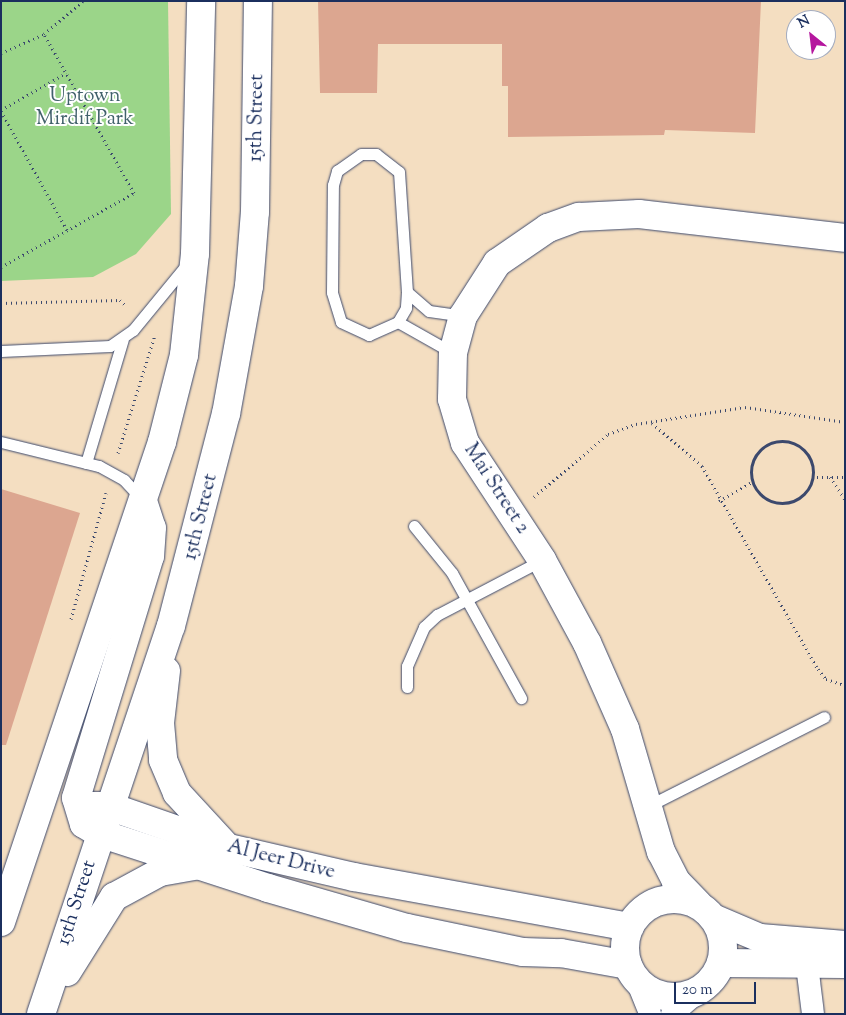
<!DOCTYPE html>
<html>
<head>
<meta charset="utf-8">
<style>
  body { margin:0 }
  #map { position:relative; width:846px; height:1015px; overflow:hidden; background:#f4dec1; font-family:"Sorts Mill Goudy",serif }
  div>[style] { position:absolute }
  .green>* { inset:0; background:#9bd589 }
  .building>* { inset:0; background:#dca690 }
  .path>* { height:3px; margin-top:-1.5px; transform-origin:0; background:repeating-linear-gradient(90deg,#3c496d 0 1px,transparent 0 5px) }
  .path>.ring { margin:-1.5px; padding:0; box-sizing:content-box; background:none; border:3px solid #3c496d; border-radius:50% }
  .roads { filter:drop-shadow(0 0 1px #3c496d) drop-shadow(0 0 1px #3c496d) }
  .service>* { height:11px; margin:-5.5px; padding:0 5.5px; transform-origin:5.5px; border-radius:5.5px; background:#fff }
  .minor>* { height:22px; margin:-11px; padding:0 11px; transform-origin:11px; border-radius:11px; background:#fff }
  .tertiary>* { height:28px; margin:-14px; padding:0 14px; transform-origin:14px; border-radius:14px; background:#fff }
  .tertiary>.ring { margin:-14px; padding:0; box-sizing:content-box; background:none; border:28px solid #fff; border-radius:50% }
  span { translate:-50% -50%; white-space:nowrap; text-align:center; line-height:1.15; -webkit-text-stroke:4px #fff; paint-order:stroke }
  .park-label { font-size:20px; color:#41616b }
  .street-label { font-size:20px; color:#1b2f5e }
  .frame { position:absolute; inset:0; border:2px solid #1b2f5e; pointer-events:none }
  .north { position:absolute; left:786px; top:10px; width:50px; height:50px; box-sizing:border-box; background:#fff; border:1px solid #a4acbf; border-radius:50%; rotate:331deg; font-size:14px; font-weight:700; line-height:20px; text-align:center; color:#1b2f5e }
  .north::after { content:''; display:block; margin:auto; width:18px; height:22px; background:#b5179e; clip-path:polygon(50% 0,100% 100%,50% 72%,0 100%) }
  .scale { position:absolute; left:674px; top:982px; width:82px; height:22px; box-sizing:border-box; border:2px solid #1b2f5e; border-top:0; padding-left:6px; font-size:15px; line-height:18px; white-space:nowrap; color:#1b2f5e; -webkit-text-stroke:4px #fff; paint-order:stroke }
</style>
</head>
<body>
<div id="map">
  <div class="green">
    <i style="clip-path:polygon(1px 1px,168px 1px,171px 214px,136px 254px,93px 277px,1px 281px)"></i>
  </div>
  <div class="building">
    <i style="clip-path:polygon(318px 1px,761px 1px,755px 133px,665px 130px,664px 135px,508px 137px,508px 86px,502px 86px,502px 44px,378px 44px,377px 93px,320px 93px)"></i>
    <i style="clip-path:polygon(1px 489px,80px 513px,6px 745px,1px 745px)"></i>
  </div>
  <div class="path">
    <i style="left:1px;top:53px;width:47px;rotate:-23.8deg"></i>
    <i style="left:44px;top:34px;width:51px;rotate:-40.2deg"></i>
    <i style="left:1px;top:110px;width:75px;rotate:-29.6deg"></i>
    <i style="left:1px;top:111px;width:136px;rotate:61deg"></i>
    <i style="left:1px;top:267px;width:152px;rotate:-29.1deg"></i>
    <i style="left:134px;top:193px;width:183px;rotate:-119.5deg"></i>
    <i style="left:1px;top:303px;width:119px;rotate:-1.4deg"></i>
    <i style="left:120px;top:300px;width:8px;rotate:45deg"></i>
    <i style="left:652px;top:423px;width:66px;rotate:40.7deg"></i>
    <i style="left:702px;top:466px;width:234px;rotate:60.3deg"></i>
    <i style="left:818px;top:669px;width:13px;rotate:51deg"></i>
    <i style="left:826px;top:679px;width:20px;rotate:18deg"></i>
    <i class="ring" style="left:751px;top:441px;width:59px;height:59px"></i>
    <i style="left:118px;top:453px;width:124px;rotate:-72.6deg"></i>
    <i style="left:812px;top:477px;width:33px"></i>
    <i style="left:830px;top:477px;width:27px;rotate:56deg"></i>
    <i style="left:534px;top:497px;width:97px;rotate:-40.4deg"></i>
    <i style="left:608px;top:434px;width:30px;rotate:-20deg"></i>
    <i style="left:636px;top:424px;width:110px;rotate:-8.9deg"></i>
    <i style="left:745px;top:407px;width:101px;rotate:8.5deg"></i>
    <i style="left:719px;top:501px;width:38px;rotate:-30deg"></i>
    <i style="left:71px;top:619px;width:131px;rotate:-74.5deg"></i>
  </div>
  <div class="roads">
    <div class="service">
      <i style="left:361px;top:154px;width:15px"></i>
      <i style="left:376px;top:154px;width:29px;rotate:38deg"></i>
      <i style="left:399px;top:172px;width:120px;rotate:86.2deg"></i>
      <i style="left:407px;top:292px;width:16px;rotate:94deg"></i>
      <i style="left:406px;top:308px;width:16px;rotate:120deg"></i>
      <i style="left:398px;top:322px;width:32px;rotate:156deg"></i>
      <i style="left:369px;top:335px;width:31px;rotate:-155deg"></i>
      <i style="left:341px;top:322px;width:31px;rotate:-107deg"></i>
      <i style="left:332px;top:292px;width:107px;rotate:-89.5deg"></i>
      <i style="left:333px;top:185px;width:15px;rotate:-74deg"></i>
      <i style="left:337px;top:171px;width:29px;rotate:-35deg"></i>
      <i style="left:407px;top:292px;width:29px;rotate:41deg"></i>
      <i style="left:429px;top:311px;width:34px;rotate:8deg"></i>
      <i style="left:398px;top:322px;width:63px;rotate:29.4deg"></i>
      <i style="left:1px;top:351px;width:109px;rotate:-2.6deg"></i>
      <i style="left:110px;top:346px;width:28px;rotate:-35deg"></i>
      <i style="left:133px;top:330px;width:87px;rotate:-50.6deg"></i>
      <i style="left:1px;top:442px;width:101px;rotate:13.8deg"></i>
      <i style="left:99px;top:466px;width:29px;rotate:29deg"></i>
      <i style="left:124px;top:480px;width:26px;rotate:47deg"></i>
      <i style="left:86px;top:463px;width:129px;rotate:-73.4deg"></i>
      <i style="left:414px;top:526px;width:60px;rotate:51deg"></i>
      <i style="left:452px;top:573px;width:143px;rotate:61.1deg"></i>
      <i style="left:407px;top:687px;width:21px;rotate:-90deg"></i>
      <i style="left:407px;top:666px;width:43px;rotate:-66.4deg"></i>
      <i style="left:424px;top:627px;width:18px;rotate:-43deg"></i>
      <i style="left:437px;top:615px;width:119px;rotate:-27.6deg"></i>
      <i style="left:650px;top:805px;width:195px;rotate:-26.8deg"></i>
    </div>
    <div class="minor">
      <i style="left:807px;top:965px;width:49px;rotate:83deg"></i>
      <i style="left:637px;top:981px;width:35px;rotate:68deg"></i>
      <i style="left:672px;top:1014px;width:37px;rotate:-41deg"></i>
    </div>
    <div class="tertiary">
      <i style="left:143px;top:501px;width:28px;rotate:72deg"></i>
      <i style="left:152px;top:528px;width:28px;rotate:94deg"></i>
      <i style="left:150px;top:556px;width:253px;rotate:107deg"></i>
      <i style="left:76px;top:798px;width:27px;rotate:73deg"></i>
      <i style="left:84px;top:824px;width:17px;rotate:31deg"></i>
      <i style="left:99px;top:833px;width:178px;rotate:18deg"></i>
      <i style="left:268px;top:888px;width:145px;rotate:16.1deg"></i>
      <i style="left:407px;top:928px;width:118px;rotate:11.7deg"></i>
      <i style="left:523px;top:952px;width:38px;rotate:2deg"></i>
      <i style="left:561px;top:953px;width:68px;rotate:10.2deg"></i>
      <i style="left:166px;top:671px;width:52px;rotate:96.6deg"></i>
      <i style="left:160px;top:723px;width:37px;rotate:85deg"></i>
      <i style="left:163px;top:760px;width:36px;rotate:67deg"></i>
      <i style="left:177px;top:793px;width:69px;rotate:47.3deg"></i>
      <i style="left:89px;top:806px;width:19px"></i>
      <i style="left:108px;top:806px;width:128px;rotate:19.1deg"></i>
      <i style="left:229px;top:848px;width:128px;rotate:13.1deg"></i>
      <i style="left:354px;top:877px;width:280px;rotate:10.3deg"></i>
      <i class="ring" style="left:625px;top:899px;width:70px;height:70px"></i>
      <i style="left:698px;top:904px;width:32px;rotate:-134deg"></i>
      <i style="left:676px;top:881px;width:33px;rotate:-117deg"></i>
      <i style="left:661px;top:852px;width:128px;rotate:-106.3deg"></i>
      <i style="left:625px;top:729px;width:94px;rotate:-113.8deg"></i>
      <i style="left:587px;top:643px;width:94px;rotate:-118.5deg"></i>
      <i style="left:542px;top:560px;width:140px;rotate:-123.3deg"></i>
      <i style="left:465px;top:443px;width:46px;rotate:-106.5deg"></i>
      <i style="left:452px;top:399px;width:46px;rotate:-88.8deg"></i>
      <i style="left:453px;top:353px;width:38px;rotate:-75deg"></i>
      <i style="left:463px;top:316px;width:63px;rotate:-57.3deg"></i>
      <i style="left:497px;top:263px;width:62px;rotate:-34.5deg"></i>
      <i style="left:548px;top:228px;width:33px;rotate:-20deg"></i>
      <i style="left:579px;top:217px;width:60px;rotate:-2.9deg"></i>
      <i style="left:639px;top:214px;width:207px;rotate:6.6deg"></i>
      <i style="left:715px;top:919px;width:49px;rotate:22.9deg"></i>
      <i style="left:760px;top:938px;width:85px;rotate:4.7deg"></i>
      <i style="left:1px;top:922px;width:506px;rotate:-71.46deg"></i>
      <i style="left:162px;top:442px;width:90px;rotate:-75.8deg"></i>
      <i style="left:184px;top:355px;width:102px;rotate:-83.8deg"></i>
      <i style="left:195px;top:254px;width:253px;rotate:-88.6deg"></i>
      <i style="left:721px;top:963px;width:124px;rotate:0.5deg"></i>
      <i style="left:67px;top:972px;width:89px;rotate:-57.9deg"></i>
      <i style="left:114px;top:897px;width:52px;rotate:-28.5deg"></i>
      <i style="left:160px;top:872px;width:36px;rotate:-10deg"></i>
      <i style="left:41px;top:1014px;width:409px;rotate:-71.5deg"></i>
      <i style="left:171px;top:626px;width:219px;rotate:-75.5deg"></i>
      <i style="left:226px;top:414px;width:130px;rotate:-79.8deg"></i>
      <i style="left:249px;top:286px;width:74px;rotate:-85.4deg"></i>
      <i style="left:255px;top:212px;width:211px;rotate:-89.2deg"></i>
    </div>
  </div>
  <div class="park-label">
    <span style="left:85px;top:108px">Uptown<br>Mirdif Park</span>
  </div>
  <div class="street-label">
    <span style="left:257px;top:118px;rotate:-89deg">15th Street</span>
    <span style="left:496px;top:489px;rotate:57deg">Mai Street 2</span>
    <span style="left:201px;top:517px;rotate:-76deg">15th Street</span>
    <span style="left:281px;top:860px;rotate:14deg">Al Jeer Drive</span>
    <span style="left:77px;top:903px;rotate:-72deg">15th Street</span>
  </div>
  <div class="frame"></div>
  <div class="north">N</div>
  <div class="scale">20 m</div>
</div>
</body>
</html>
